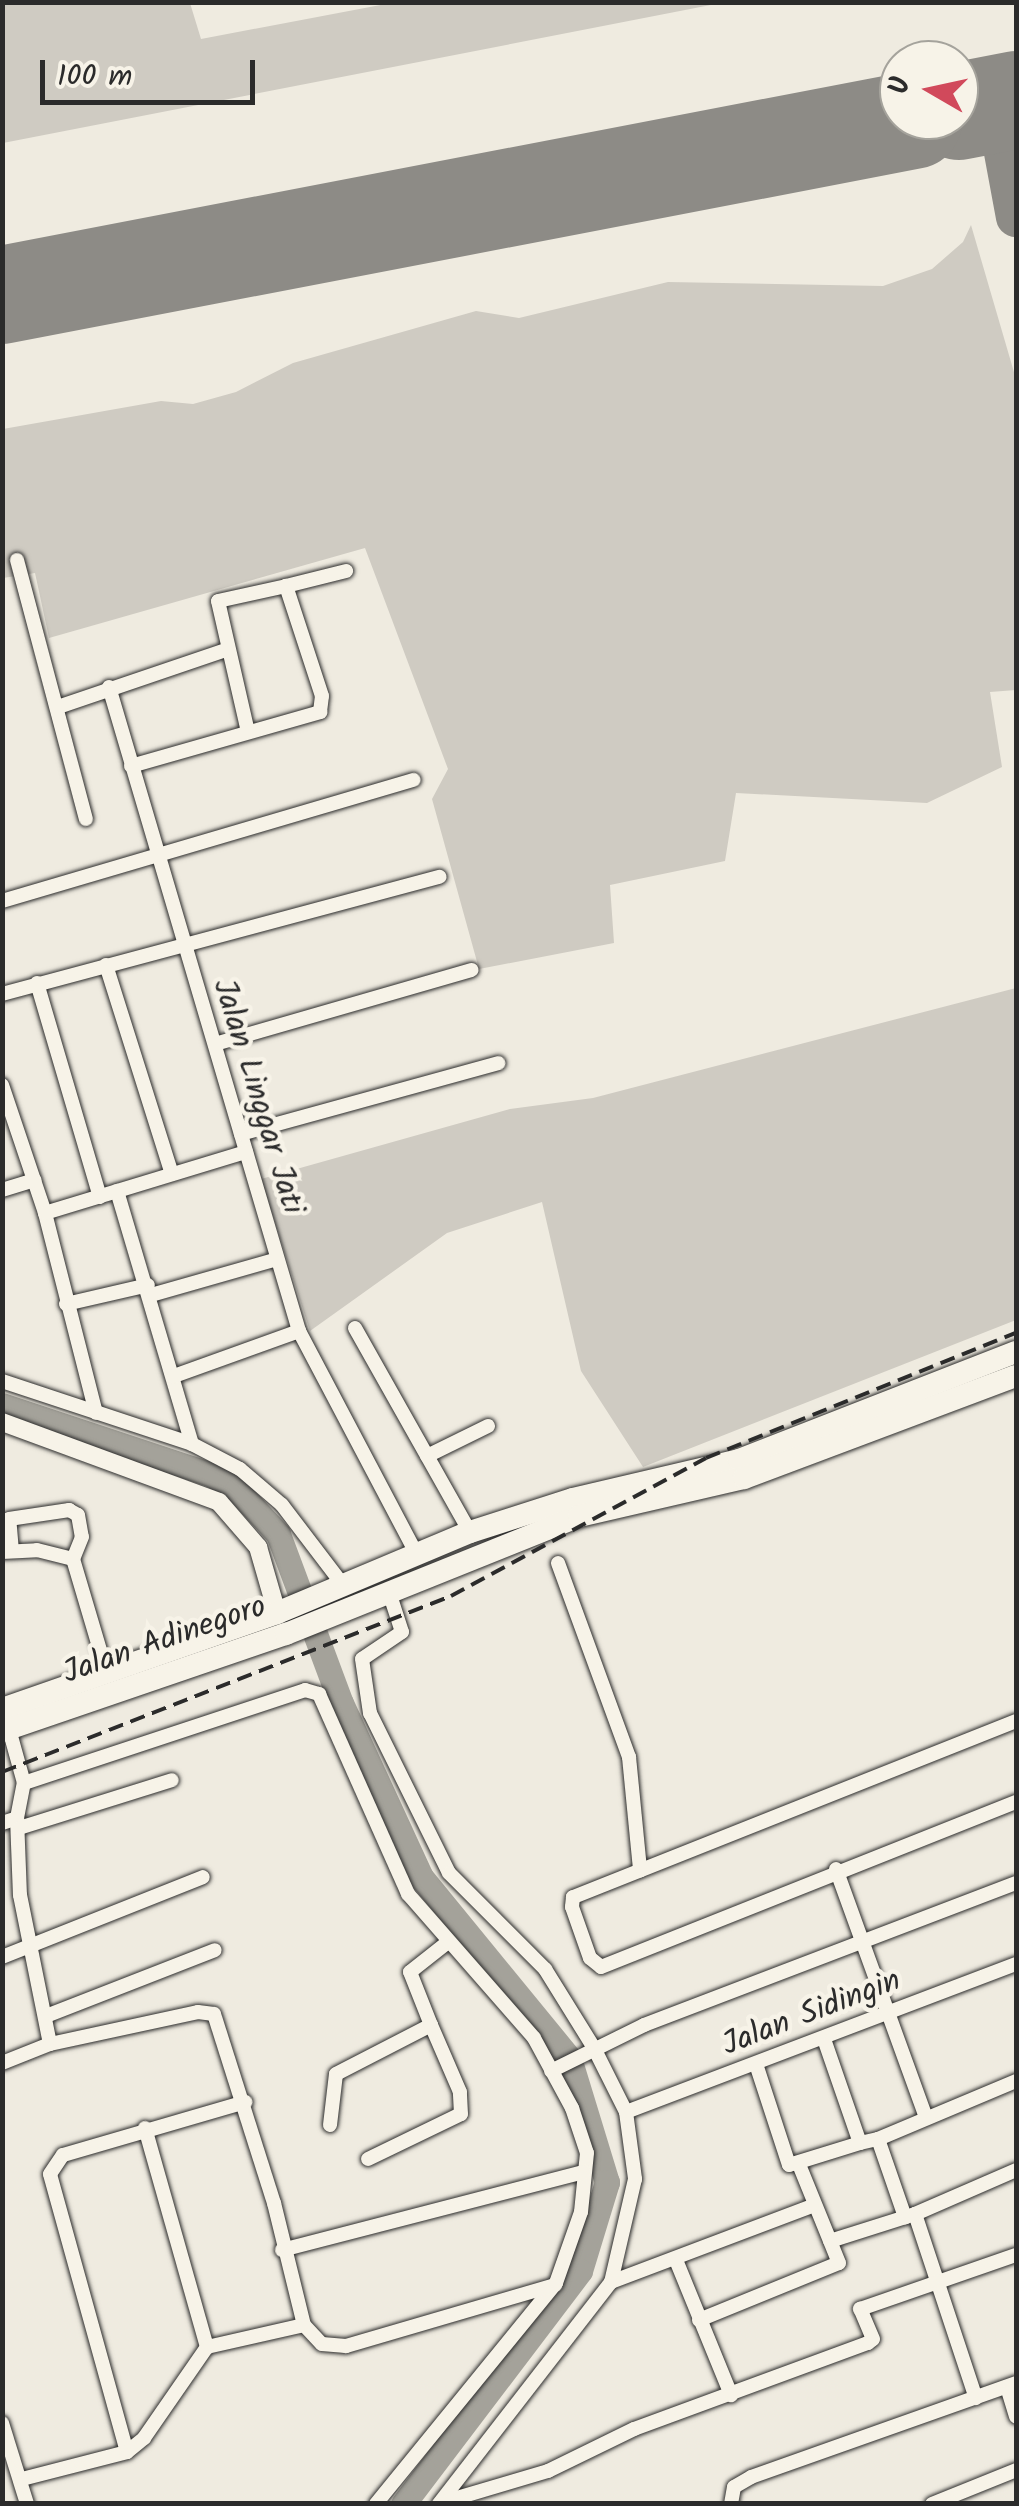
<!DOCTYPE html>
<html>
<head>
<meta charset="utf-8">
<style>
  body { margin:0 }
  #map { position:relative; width:1019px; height:2506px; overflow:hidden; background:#efebe0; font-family:Kalam,sans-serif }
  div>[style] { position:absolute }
  .green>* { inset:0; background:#cfcbc2 }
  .river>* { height:25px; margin:-12.5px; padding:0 12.5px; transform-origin:12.5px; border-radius:12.5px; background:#a4a29a }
  .taxiway>* { height:40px; margin:-20px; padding:0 20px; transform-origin:20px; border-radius:20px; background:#8d8b86 }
  .runway>* { height:98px; margin:-49px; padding:0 49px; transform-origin:49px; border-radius:49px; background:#8d8b86 }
  .roads { filter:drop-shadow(0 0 2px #2b2b2b) drop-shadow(0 0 2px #2b2b2b) }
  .minor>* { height:14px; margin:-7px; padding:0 7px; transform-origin:7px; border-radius:7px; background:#f7f3e8 }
  .tertiary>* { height:18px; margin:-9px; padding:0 9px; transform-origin:9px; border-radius:9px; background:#f7f3e8 }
  .trunk>* { height:22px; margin:-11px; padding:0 11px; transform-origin:11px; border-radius:11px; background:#f7f3e8 }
  .rail>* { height:4px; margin-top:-2px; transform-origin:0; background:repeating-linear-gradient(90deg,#2b2b2b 0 15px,transparent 0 23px) }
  span { translate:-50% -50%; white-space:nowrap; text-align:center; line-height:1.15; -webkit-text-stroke:9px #f7f3e8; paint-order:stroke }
  .street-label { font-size:32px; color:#2b2b2b }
  .frame { position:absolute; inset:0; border:5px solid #2b2b2b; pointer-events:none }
  .north { position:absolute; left:879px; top:40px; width:100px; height:100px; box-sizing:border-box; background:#f7f3e8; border:2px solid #a5a39c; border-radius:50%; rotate:279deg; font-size:28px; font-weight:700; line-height:40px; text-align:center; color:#2b2b2b }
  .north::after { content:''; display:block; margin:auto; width:35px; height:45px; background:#d1495b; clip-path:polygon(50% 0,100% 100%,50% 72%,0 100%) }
  .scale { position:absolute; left:40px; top:60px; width:215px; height:45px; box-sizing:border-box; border:5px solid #2b2b2b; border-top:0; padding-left:12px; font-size:30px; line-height:35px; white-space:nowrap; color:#2b2b2b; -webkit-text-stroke:8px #f7f3e8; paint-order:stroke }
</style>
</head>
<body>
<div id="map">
  <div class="green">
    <i style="clip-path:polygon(3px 2px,190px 3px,201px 39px,391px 3px,721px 3px,3px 143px)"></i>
    <i style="clip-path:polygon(971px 225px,1016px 379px,1016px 690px,990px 692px,1002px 767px,927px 803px,736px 793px,725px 861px,610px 885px,614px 943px,479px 969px,432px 799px,448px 769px,365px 548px,49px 638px,35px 573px,3px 578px,3px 429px,161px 401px,193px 404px,236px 392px,293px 363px,476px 311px,519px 318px,668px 282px,883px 286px,932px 269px,963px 242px)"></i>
    <i style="clip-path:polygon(1016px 988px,1016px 1320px,643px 1467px,581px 1371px,542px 1202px,447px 1233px,310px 1331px,261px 1179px,510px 1109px,593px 1098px)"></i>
  </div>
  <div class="river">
    <i style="left:2px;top:1405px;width:221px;rotate:18.4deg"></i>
    <i style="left:212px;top:1475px;width:29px;rotate:31deg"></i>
    <i style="left:237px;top:1490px;width:60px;rotate:47deg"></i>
    <i style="left:278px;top:1534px;width:180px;rotate:69.6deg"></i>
    <i style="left:341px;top:1703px;width:192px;rotate:65.3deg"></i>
    <i style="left:421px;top:1877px;width:234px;rotate:50.7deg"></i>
    <i style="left:569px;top:2058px;width:130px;rotate:73deg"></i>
    <i style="left:607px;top:2182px;width:93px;rotate:106.9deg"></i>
    <i style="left:580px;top:2271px;width:293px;rotate:127.2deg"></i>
  </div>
  <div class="taxiway">
    <i style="left:995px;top:104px;width:115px;rotate:79.5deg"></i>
  </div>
  <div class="runway">
    <i style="left:959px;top:111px;width:58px;rotate:-10.9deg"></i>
    <i style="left:2px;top:295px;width:928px;rotate:-10.87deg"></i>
  </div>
  <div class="roads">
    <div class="minor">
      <i style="left:17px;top:560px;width:268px;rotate:75.1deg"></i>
      <i style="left:109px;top:687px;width:671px;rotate:73.56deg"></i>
      <i style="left:299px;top:1331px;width:253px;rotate:62.2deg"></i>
      <i style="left:58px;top:707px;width:176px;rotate:-18.8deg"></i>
      <i style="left:248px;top:732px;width:134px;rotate:-102.9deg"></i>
      <i style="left:218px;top:601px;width:70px;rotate:-12.4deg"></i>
      <i style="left:131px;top:766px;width:197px;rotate:-15.9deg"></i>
      <i style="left:320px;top:712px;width:16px;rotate:-83deg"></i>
      <i style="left:322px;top:696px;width:116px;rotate:-108.1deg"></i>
      <i style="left:286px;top:586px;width:62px;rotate:-14deg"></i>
      <i style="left:2px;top:901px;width:429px;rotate:-16.4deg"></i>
      <i style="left:106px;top:965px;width:219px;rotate:72.5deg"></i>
      <i style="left:37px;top:983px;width:223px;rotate:73.6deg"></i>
      <i style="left:2px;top:994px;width:453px;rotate:-15deg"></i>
      <i style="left:215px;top:1044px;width:267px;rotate:-16.1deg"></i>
      <i style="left:2px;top:1085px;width:135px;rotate:71.4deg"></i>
      <i style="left:45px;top:1213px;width:206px;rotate:75.7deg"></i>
      <i style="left:241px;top:1134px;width:267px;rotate:-15.4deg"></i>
      <i style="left:2px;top:1190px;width:34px;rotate:-17deg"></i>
      <i style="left:117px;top:1191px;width:264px;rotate:73.5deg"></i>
      <i style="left:45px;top:1213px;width:210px;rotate:-16.9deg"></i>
      <i style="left:151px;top:1295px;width:131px;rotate:-15.9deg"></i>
      <i style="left:66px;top:1304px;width:84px;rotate:-13deg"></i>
      <i style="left:355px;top:1328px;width:234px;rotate:60.6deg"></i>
      <i style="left:174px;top:1376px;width:133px;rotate:-19.8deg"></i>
      <i style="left:2px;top:1381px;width:200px;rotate:18.3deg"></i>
      <i style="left:192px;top:1444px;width:54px;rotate:27.5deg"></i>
      <i style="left:240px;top:1469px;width:55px;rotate:40.6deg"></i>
      <i style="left:282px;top:1505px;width:101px;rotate:52.7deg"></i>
      <i style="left:427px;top:1456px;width:68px;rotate:-26.2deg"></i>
      <i style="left:12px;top:1551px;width:32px;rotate:-95deg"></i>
      <i style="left:9px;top:1519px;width:61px;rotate:-8.5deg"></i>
      <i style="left:69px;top:1510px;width:10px;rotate:29deg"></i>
      <i style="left:78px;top:1515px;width:22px;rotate:80deg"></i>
      <i style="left:82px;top:1537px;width:24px;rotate:112deg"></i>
      <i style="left:2px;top:1552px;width:35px;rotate:-3deg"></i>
      <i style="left:37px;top:1550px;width:37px;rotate:14deg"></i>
      <i style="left:73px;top:1559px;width:120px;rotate:73.5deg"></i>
      <i style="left:558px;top:1563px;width:207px;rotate:69.9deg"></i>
      <i style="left:629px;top:1757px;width:114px;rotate:84.4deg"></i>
      <i style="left:389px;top:1592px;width:42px;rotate:72deg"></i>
      <i style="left:402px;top:1632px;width:48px;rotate:146deg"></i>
      <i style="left:362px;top:1659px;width:55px;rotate:81.6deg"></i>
      <i style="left:370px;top:1713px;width:178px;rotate:63.7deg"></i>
      <i style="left:449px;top:1873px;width:136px;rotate:45deg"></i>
      <i style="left:545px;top:1969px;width:93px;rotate:58.2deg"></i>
      <i style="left:594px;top:2048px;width:72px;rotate:63.4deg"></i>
      <i style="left:626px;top:2112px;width:68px;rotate:82.3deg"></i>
      <i style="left:635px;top:2179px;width:106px;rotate:103.1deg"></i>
      <i style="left:611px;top:2282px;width:281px;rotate:127.8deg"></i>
      <i style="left:1016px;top:1721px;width:477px;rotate:158.3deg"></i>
      <i style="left:573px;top:1897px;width:10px;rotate:96deg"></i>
      <i style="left:572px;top:1907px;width:54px;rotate:70.6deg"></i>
      <i style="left:590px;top:1958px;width:14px;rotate:39deg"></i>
      <i style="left:601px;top:1967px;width:447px;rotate:-21.7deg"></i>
      <i style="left:24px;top:1783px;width:296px;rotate:-18.3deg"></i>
      <i style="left:305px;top:1690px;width:15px;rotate:16deg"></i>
      <i style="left:319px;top:1694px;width:219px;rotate:66deg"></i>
      <i style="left:408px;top:1894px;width:191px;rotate:48.8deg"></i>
      <i style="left:534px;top:2038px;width:80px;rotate:61.5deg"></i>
      <i style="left:572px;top:2108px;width:47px;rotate:71.6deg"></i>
      <i style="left:587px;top:2153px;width:59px;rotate:95.8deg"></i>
      <i style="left:581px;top:2212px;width:75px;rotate:109.4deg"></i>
      <i style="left:556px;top:2283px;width:285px;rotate:129.2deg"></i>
      <i style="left:17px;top:1818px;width:77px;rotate:87.8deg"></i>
      <i style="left:20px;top:1895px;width:152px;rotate:78.6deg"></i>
      <i style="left:2px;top:1823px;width:16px;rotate:-18deg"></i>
      <i style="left:17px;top:1818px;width:36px;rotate:-79deg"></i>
      <i style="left:24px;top:1783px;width:56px;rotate:-105.5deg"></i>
      <i style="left:19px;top:1828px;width:160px;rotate:-17.4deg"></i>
      <i style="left:836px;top:1869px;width:264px;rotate:70.1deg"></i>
      <i style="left:2px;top:1957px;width:216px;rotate:-21.7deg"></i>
      <i style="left:46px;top:2016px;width:181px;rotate:-21.3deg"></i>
      <i style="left:824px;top:2039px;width:110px;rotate:70.9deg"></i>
      <i style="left:860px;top:2143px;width:18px;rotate:-13deg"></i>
      <i style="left:878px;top:2139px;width:83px;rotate:70.9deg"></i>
      <i style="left:2px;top:2063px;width:52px;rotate:-21.6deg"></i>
      <i style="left:50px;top:2044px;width:151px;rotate:-12.2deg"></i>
      <i style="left:198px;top:2012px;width:16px;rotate:7deg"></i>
      <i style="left:214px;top:2014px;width:198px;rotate:72.4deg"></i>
      <i style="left:274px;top:2203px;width:126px;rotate:76.2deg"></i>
      <i style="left:304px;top:2325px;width:26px;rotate:47deg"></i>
      <i style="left:322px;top:2344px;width:24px;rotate:5deg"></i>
      <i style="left:346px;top:2346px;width:218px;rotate:-16.3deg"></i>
      <i style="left:756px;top:2064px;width:106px;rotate:71.9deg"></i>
      <i style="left:789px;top:2165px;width:74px;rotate:-17.2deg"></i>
      <i style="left:551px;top:2071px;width:104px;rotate:-26.3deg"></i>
      <i style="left:644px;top:2025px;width:398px;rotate:-20.9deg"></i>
      <i style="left:626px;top:2112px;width:417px;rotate:-20.8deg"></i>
      <i style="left:330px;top:2125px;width:51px;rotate:-83.3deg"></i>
      <i style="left:336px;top:2074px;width:107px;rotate:-27.3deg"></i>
      <i style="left:431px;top:2025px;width:57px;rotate:-111.6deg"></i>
      <i style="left:410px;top:1972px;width:48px;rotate:-38.3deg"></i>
      <i style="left:145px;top:2128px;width:228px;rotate:74.2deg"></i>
      <i style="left:878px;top:2139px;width:150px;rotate:-22.8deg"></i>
      <i style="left:368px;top:2159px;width:103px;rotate:-25.8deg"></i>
      <i style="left:461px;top:2114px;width:22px;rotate:-93deg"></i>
      <i style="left:460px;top:2092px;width:73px;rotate:-113.4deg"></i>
      <i style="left:915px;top:2214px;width:194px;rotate:71.7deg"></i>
      <i style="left:830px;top:2241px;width:89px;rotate:-17.6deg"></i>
      <i style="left:915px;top:2214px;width:110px;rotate:-23.5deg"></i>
      <i style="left:282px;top:2250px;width:312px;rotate:-14.5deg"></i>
      <i style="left:676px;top:2260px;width:146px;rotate:67.8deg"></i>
      <i style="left:611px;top:2282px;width:215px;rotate:-20.7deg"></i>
      <i style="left:699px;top:2320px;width:151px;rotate:-22.2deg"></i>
      <i style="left:839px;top:2263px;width:104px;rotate:-112.1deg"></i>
      <i style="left:1007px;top:2387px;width:31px;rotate:73deg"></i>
      <i style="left:2px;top:2423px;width:85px;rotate:72.8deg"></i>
      <i style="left:127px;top:2452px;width:288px;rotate:-105.5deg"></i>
      <i style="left:50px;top:2174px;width:23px;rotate:-56deg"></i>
      <i style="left:63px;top:2155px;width:190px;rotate:-16.2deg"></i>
      <i style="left:22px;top:2479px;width:108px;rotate:-14.4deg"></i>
      <i style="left:127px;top:2452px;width:22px;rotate:-39deg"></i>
      <i style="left:144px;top:2438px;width:111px;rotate:-55.3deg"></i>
      <i style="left:207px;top:2347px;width:99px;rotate:-12.8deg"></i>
      <i style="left:440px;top:2503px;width:113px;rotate:-16.5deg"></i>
      <i style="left:548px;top:2471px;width:96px;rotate:-26deg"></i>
      <i style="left:634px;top:2429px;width:249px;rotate:-20.2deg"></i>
      <i style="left:868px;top:2343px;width:6px;rotate:-39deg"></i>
      <i style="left:873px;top:2339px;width:33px;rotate:-113deg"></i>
      <i style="left:860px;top:2309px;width:165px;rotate:-19.1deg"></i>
      <i style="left:731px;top:2504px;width:17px;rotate:-80deg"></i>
      <i style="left:734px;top:2487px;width:20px;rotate:-30deg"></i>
      <i style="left:751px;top:2477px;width:281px;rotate:-19.5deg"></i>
      <i style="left:932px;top:2504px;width:91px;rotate:-22deg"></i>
    </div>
    <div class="tertiary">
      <i style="left:2px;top:1422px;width:231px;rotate:20.2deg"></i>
      <i style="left:219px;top:1502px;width:60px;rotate:49.1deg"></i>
      <i style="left:258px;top:1547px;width:69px;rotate:73.9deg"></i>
    </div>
    <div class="trunk">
      <i style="left:2px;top:1709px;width:291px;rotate:-19.2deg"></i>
      <i style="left:277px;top:1613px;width:209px;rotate:-22.8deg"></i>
      <i style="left:470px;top:1532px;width:108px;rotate:-17.8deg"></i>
      <i style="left:573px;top:1499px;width:171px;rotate:-13.2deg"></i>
      <i style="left:739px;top:1460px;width:297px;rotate:-21.3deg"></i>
      <i style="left:2px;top:1731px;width:300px;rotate:-18.9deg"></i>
      <i style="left:286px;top:1634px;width:316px;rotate:-21.9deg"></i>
      <i style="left:579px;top:1516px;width:169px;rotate:-13deg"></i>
      <i style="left:744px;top:1478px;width:290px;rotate:-20.6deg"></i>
    </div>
  </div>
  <div class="rail">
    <i style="left:2px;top:1772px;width:482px;rotate:-21.4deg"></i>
    <i style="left:451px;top:1596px;width:290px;rotate:-28.4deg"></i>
    <i style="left:706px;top:1458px;width:334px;rotate:-22deg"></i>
  </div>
  <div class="street-label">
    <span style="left:257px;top:1097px;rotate:73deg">Jalan Linggar Jati</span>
    <span style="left:165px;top:1641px;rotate:-19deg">Jalan Adinegoro</span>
    <span style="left:812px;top:2014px;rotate:-21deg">Jalan Sidingin</span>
  </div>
  <div class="frame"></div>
  <div class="north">U</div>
  <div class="scale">100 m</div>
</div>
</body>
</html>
